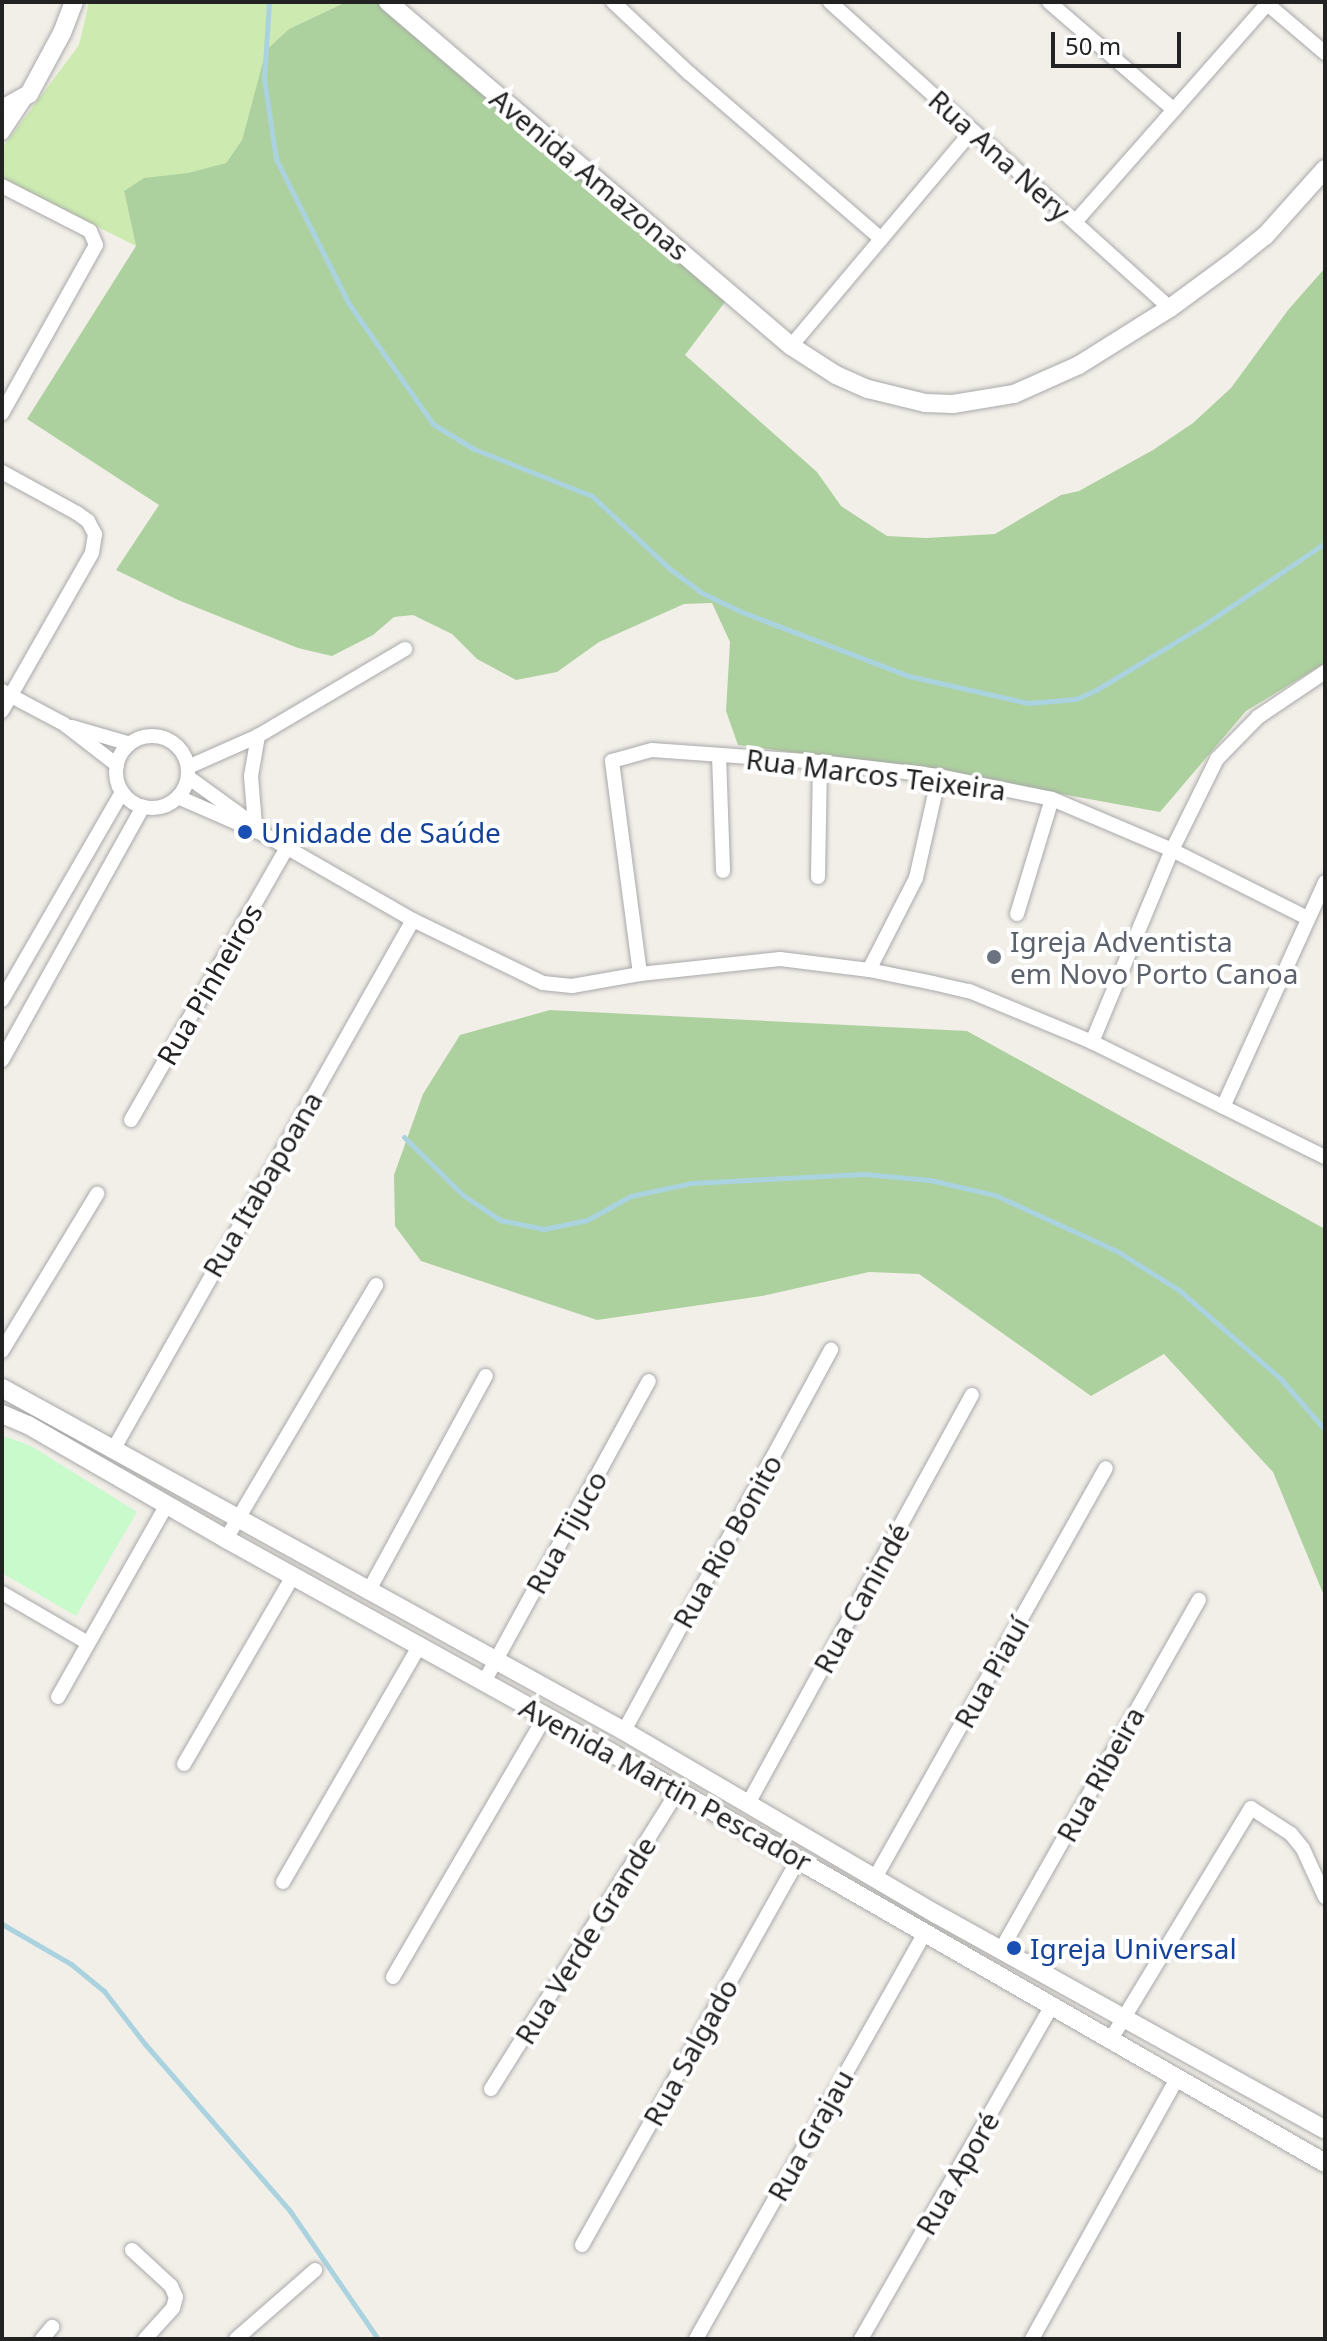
<!DOCTYPE html>
<html>
<head>
<meta charset="utf-8">
<style>
  body { margin:0 }
  #map { position:relative; width:1327px; height:2341px; overflow:hidden; background:#f2efe9; font-family:"Noto Sans",sans-serif }
  div>[style] { position:absolute }
  .grass>* { inset:0; background:#cdebb0 }
  .forest>* { inset:0; background:#add19e }
  .park>* { inset:0; background:#c8facc }
  .stream>* { height:5px; margin:-2.5px; padding:0 2.5px; transform-origin:2.5px; border-radius:2.5px; background:#aad3df }
  .roads { filter:drop-shadow(0 0 2px #a9a9a9) drop-shadow(0 0 2px #a9a9a9) }
  .minor>* { height:14px; margin:-7px; padding:0 7px; transform-origin:7px; border-radius:7px; background:#fff }
  .minor>.ring { margin:-7px; padding:0; box-sizing:content-box; background:none; border:14px solid #fff; border-radius:50% }
  .tertiary>* { height:18px; margin:-9px; padding:0 9px; transform-origin:9px; border-radius:9px; background:#fff }
  .dots>* { width:22px; height:22px; translate:-50% -50%; box-sizing:border-box; border:4px solid #fff; border-radius:50% }
  span { translate:-50% -50%; white-space:nowrap; text-align:center; line-height:1.15; -webkit-text-stroke:8px #fff; paint-order:stroke }
  .street-label { font-size:28px; color:#222 }
  .transit-label { font-size:28px; color:#164399 }
  .left { translate:0 -50%; text-align:left }
  .worship-label { font-size:28px; color:#5b616d }
  .frame { position:absolute; inset:0; border:4px solid #222; pointer-events:none }
  .scale { position:absolute; left:1051px; top:32px; width:130px; height:36px; box-sizing:border-box; border:4px solid #222; border-top:0; padding-left:10px; font-size:24px; line-height:28px; white-space:nowrap; color:#222; -webkit-text-stroke:6px #fff; paint-order:stroke }
</style>
</head>
<body>
<div id="map">
  <div class="grass">
    <i style="clip-path:polygon(89px 2px,346px 2px,289px 29px,266px 50px,242px 140px,226px 163px,124px 191px,136px 246px,2px 179px,2px 148px,79px 45px)"></i>
  </div>
  <div class="forest">
    <i style="clip-path:polygon(346px 2px,385px 2px,725px 302px,685px 355px,817px 472px,841px 506px,887px 536px,926px 538px,995px 534px,1061px 495px,1079px 491px,1153px 450px,1193px 423px,1231px 388px,1288px 310px,1325px 268px,1325px 663px,1246px 711px,1160px 812px,941px 772px,738px 745px,726px 711px,730px 642px,712px 603px,684px 604px,599px 642px,557px 672px,516px 680px,477px 659px,452px 634px,413px 615px,394px 617px,373px 635px,332px 656px,298px 648px,178px 600px,116px 570px,159px 505px,27px 419px,136px 246px,124px 191px,144px 178px,188px 173px,226px 163px,242px 140px,266px 50px,289px 29px)"></i>
    <i style="clip-path:polygon(550px 1010px,967px 1031px,1325px 1229px,1325px 1598px,1273px 1472px,1164px 1354px,1091px 1396px,919px 1274px,869px 1272px,762px 1296px,597px 1320px,421px 1261px,395px 1226px,394px 1175px,423px 1094px,460px 1035px)"></i>
  </div>
  <div class="park">
    <i style="clip-path:polygon(2px 1435px,31px 1446px,137px 1512px,76px 1616px,2px 1573px)"></i>
  </div>
  <div class="stream">
    <i style="left:269px;top:2px;width:77px;rotate:93.7deg"></i>
    <i style="left:264px;top:79px;width:81px;rotate:81.5deg"></i>
    <i style="left:276px;top:159px;width:162px;rotate:63.3deg"></i>
    <i style="left:349px;top:304px;width:146px;rotate:55deg"></i>
    <i style="left:433px;top:424px;width:48px;rotate:31.4deg"></i>
    <i style="left:474px;top:449px;width:127px;rotate:21.7deg"></i>
    <i style="left:592px;top:496px;width:107px;rotate:43.1deg"></i>
    <i style="left:670px;top:569px;width:38px;rotate:37deg"></i>
    <i style="left:700px;top:592px;width:47px;rotate:25.5deg"></i>
    <i style="left:742px;top:612px;width:179px;rotate:21deg"></i>
    <i style="left:909px;top:676px;width:122px;rotate:12.8deg"></i>
    <i style="left:1028px;top:703px;width:48px;rotate:-4.8deg"></i>
    <i style="left:1076px;top:699px;width:22px;rotate:-24deg"></i>
    <i style="left:1096px;top:690px;width:124px;rotate:-31.1deg"></i>
    <i style="left:1202px;top:626px;width:148px;rotate:-34deg"></i>
    <i style="left:404px;top:1137px;width:83px;rotate:44.5deg"></i>
    <i style="left:463px;top:1195px;width:45px;rotate:34deg"></i>
    <i style="left:500px;top:1220px;width:45px;rotate:11.6deg"></i>
    <i style="left:544px;top:1229px;width:44px;rotate:-11.8deg"></i>
    <i style="left:587px;top:1220px;width:50px;rotate:-28.6deg"></i>
    <i style="left:631px;top:1196px;width:61px;rotate:-12.2deg"></i>
    <i style="left:691px;top:1183px;width:173px;rotate:-3deg"></i>
    <i style="left:864px;top:1174px;width:66px;rotate:5.2deg"></i>
    <i style="left:930px;top:1180px;width:67px;rotate:13deg"></i>
    <i style="left:995px;top:1195px;width:134px;rotate:24.7deg"></i>
    <i style="left:1117px;top:1251px;width:73px;rotate:32.2deg"></i>
    <i style="left:1179px;top:1290px;width:134px;rotate:41.1deg"></i>
    <i style="left:1280px;top:1378px;width:69px;rotate:49.1deg"></i>
    <i style="left:2px;top:1924px;width:80px;rotate:30.1deg"></i>
    <i style="left:71px;top:1964px;width:43px;rotate:39.3deg"></i>
    <i style="left:104px;top:1991px;width:67px;rotate:52.3deg"></i>
    <i style="left:145px;top:2044px;width:221px;rotate:49deg"></i>
    <i style="left:290px;top:2211px;width:155px;rotate:55.5deg"></i>
  </div>
  <div class="roads">
    <div class="minor">
      <i style="left:613px;top:2px;width:104px;rotate:43.1deg"></i>
      <i style="left:689px;top:73px;width:254px;rotate:40.8deg"></i>
      <i style="left:830px;top:2px;width:457px;rotate:42deg"></i>
      <i style="left:1049px;top:2px;width:165px;rotate:40.8deg"></i>
      <i style="left:1265px;top:2px;width:79px;rotate:40.4deg"></i>
      <i style="left:2px;top:133px;width:43px;rotate:-56.3deg"></i>
      <i style="left:2px;top:186px;width:99px;rotate:27.1deg"></i>
      <i style="left:90px;top:231px;width:15px;rotate:67deg"></i>
      <i style="left:96px;top:245px;width:193px;rotate:119.2deg"></i>
      <i style="left:1075px;top:222px;width:290px;rotate:-48.6deg"></i>
      <i style="left:791px;top:346px;width:281px;rotate:-49.9deg"></i>
      <i style="left:2px;top:472px;width:85px;rotate:28.7deg"></i>
      <i style="left:77px;top:513px;width:14px;rotate:36deg"></i>
      <i style="left:88px;top:521px;width:15px;rotate:62deg"></i>
      <i style="left:95px;top:534px;width:19px;rotate:99deg"></i>
      <i style="left:92px;top:553px;width:182px;rotate:119.7deg"></i>
      <i style="left:2px;top:691px;width:70px;rotate:28deg"></i>
      <i style="left:64px;top:724px;width:67px;rotate:37.7deg"></i>
      <i style="left:72px;top:727px;width:60px;rotate:16.3deg"></i>
      <i class="ring" style="left:116px;top:736px;width:58px;height:58px"></i>
      <i style="left:719px;top:755px;width:116px;rotate:88deg"></i>
      <i style="left:188px;top:767px;width:77px;rotate:-23.9deg"></i>
      <i style="left:258px;top:736px;width:171px;rotate:-30.6deg"></i>
      <i style="left:188px;top:777px;width:80px;rotate:35.9deg"></i>
      <i style="left:178px;top:797px;width:95px;rotate:23.6deg"></i>
      <i style="left:265px;top:835px;width:171px;rotate:29.9deg"></i>
      <i style="left:413px;top:920px;width:144px;rotate:25.9deg"></i>
      <i style="left:543px;top:983px;width:29px;rotate:6deg"></i>
      <i style="left:572px;top:986px;width:69px;rotate:-10deg"></i>
      <i style="left:640px;top:974px;width:141px;rotate:-6.1deg"></i>
      <i style="left:780px;top:959px;width:90px;rotate:7deg"></i>
      <i style="left:869px;top:970px;width:65px;rotate:11.5deg"></i>
      <i style="left:933px;top:983px;width:37px;rotate:13deg"></i>
      <i style="left:969px;top:991px;width:133px;rotate:22.5deg"></i>
      <i style="left:1092px;top:1042px;width:260px;rotate:26.3deg"></i>
      <i style="left:255px;top:825px;width:49px;rotate:-94.7deg"></i>
      <i style="left:251px;top:776px;width:41px;rotate:-80.1deg"></i>
      <i style="left:818px;top:877px;width:115px;rotate:-89deg"></i>
      <i style="left:1017px;top:914px;width:120px;rotate:-73.1deg"></i>
      <i style="left:869px;top:970px;width:103px;rotate:-62.9deg"></i>
      <i style="left:916px;top:878px;width:105px;rotate:-77.3deg"></i>
      <i style="left:640px;top:974px;width:215px;rotate:-97.5deg"></i>
      <i style="left:612px;top:761px;width:41px;rotate:-15.4deg"></i>
      <i style="left:652px;top:750px;width:168px;rotate:4.1deg"></i>
      <i style="left:820px;top:762px;width:120px;rotate:6.7deg"></i>
      <i style="left:939px;top:776px;width:115px;rotate:11.5deg"></i>
      <i style="left:1052px;top:799px;width:130px;rotate:23deg"></i>
      <i style="left:1172px;top:850px;width:151px;rotate:26.7deg"></i>
      <i style="left:2px;top:1000px;width:240px;rotate:-60deg"></i>
      <i style="left:1092px;top:1042px;width:208px;rotate:-67.4deg"></i>
      <i style="left:1172px;top:850px;width:102px;rotate:-63.7deg"></i>
      <i style="left:1217px;top:759px;width:59px;rotate:-45.7deg"></i>
      <i style="left:1258px;top:717px;width:81px;rotate:-33.9deg"></i>
      <i style="left:2px;top:1060px;width:290px;rotate:-60.9deg"></i>
      <i style="left:1223px;top:1107px;width:247px;rotate:-65.6deg"></i>
      <i style="left:131px;top:1120px;width:312px;rotate:-60.2deg"></i>
      <i style="left:2px;top:1351px;width:184px;rotate:-58.8deg"></i>
      <i style="left:113px;top:1450px;width:609px;rotate:-60.49deg"></i>
      <i style="left:226px;top:1539px;width:295px;rotate:-59.4deg"></i>
      <i style="left:368px;top:1592px;width:246px;rotate:-61.4deg"></i>
      <i style="left:2px;top:1593px;width:99px;rotate:30.2deg"></i>
      <i style="left:484px;top:1682px;width:343px;rotate:-61.3deg"></i>
      <i style="left:58px;top:1697px;width:219px;rotate:-60.5deg"></i>
      <i style="left:624px;top:1731px;width:434px;rotate:-61.5deg"></i>
      <i style="left:184px;top:1764px;width:217px;rotate:-59.9deg"></i>
      <i style="left:749px;top:1802px;width:464px;rotate:-61.3deg"></i>
      <i style="left:876px;top:1876px;width:468px;rotate:-60.6deg"></i>
      <i style="left:283px;top:1882px;width:272px;rotate:-60deg"></i>
      <i style="left:1002px;top:1948px;width:400px;rotate:-60.5deg"></i>
      <i style="left:393px;top:1977px;width:301px;rotate:-59.7deg"></i>
      <i style="left:1111px;top:2039px;width:270px;rotate:-58.8deg"></i>
      <i style="left:1251px;top:1808px;width:48px;rotate:33deg"></i>
      <i style="left:1291px;top:1834px;width:19px;rotate:51deg"></i>
      <i style="left:1303px;top:1849px;width:53px;rotate:65.4deg"></i>
      <i style="left:491px;top:2089px;width:352px;rotate:-57.9deg"></i>
      <i style="left:582px;top:2245px;width:443px;rotate:-60.7deg"></i>
      <i style="left:132px;top:2250px;width:53px;rotate:42.7deg"></i>
      <i style="left:171px;top:2286px;width:12px;rotate:66deg"></i>
      <i style="left:176px;top:2297px;width:11px;rotate:105deg"></i>
      <i style="left:173px;top:2308px;width:42px;rotate:132.1deg"></i>
      <i style="left:42px;top:2339px;width:16px;rotate:-50deg"></i>
      <i style="left:236px;top:2339px;width:105px;rotate:-41.1deg"></i>
      <i style="left:696px;top:2339px;width:467px;rotate:-60.6deg"></i>
      <i style="left:861px;top:2339px;width:384px;rotate:-60.2deg"></i>
      <i style="left:1032px;top:2339px;width:298px;rotate:-60.9deg"></i>
    </div>
    <div class="tertiary">
      <i style="left:388px;top:2px;width:530px;rotate:40.48deg"></i>
      <i style="left:791px;top:346px;width:54px;rotate:32.8deg"></i>
      <i style="left:836px;top:375px;width:35px;rotate:24deg"></i>
      <i style="left:868px;top:389px;width:59px;rotate:13.8deg"></i>
      <i style="left:925px;top:403px;width:28px;rotate:2deg"></i>
      <i style="left:953px;top:404px;width:62px;rotate:-9.3deg"></i>
      <i style="left:1014px;top:394px;width:71px;rotate:-24deg"></i>
      <i style="left:1079px;top:365px;width:107px;rotate:-32.1deg"></i>
      <i style="left:1170px;top:308px;width:81px;rotate:-36.4deg"></i>
      <i style="left:1235px;top:260px;width:38px;rotate:-39deg"></i>
      <i style="left:1265px;top:236px;width:90px;rotate:-48.2deg"></i>
      <i style="left:2px;top:109px;width:31px;rotate:-29deg"></i>
      <i style="left:29px;top:94px;width:69px;rotate:-61.6deg"></i>
      <i style="left:62px;top:33px;width:33px;rotate:-69deg"></i>
      <i style="left:2px;top:1388px;width:710px;rotate:28.87deg"></i>
      <i style="left:624px;top:1731px;width:362px;rotate:30.4deg"></i>
      <i style="left:936px;top:1914px;width:445px;rotate:29deg"></i>
      <i style="left:2px;top:1414px;width:28px;rotate:23deg"></i>
      <i style="left:28px;top:1425px;width:228px;rotate:29.9deg"></i>
      <i style="left:226px;top:1539px;width:441px;rotate:29deg"></i>
      <i style="left:612px;top:1753px;width:822px;rotate:29.9deg"></i>
    </div>
  </div>
  <div class="dots">
    <i style="left:245px;top:832px;background:#1a4fb4"></i>
    <i style="left:994px;top:957px;background:#6b7280"></i>
    <i style="left:1014px;top:1948px;background:#1a4fb4"></i>
  </div>
  <div class="street-label">
    <span style="left:1000px;top:155px;rotate:42deg">Rua Ana Nery</span>
    <span style="left:590px;top:174px;rotate:40deg">Avenida Amazonas</span>
    <span style="left:876px;top:774px;rotate:7deg">Rua Marcos Teixeira</span>
    <span style="left:209px;top:984px;rotate:-60deg">Rua Pinheiros</span>
    <span style="left:262px;top:1184px;rotate:-60deg">Rua Itabapoana</span>
    <span style="left:566px;top:1532px;rotate:-61deg">Rua Tijuco</span>
    <span style="left:727px;top:1541px;rotate:-61deg">Rua Rio Bonito</span>
    <span style="left:861px;top:1598px;rotate:-61deg">Rua Canindé</span>
    <span style="left:991px;top:1672px;rotate:-61deg">Rua Piauí</span>
    <span style="left:1100px;top:1774px;rotate:-61deg">Rua Ribeira</span>
    <span style="left:666px;top:1784px;rotate:29deg">Avenida Martin Pescador</span>
    <span style="left:585px;top:1940px;rotate:-58deg">Rua Verde Grande</span>
    <span style="left:690px;top:2052px;rotate:-61deg">Rua Salgado</span>
    <span style="left:810px;top:2135px;rotate:-61deg">Rua Grajau</span>
    <span style="left:957px;top:2173px;rotate:-60deg">Rua Aporé</span>
  </div>
  <div class="transit-label">
    <span class="left" style="left:261px;top:832px">Unidade de Saúde</span>
    <span class="left" style="left:1030px;top:1948px">Igreja Universal</span>
  </div>
  <div class="worship-label">
    <span class="left" style="left:1010px;top:957px">Igreja Adventista<br>em Novo Porto Canoa</span>
  </div>
  <div class="frame"></div>
  <div class="scale">50 m</div>
</div>
</body>
</html>
